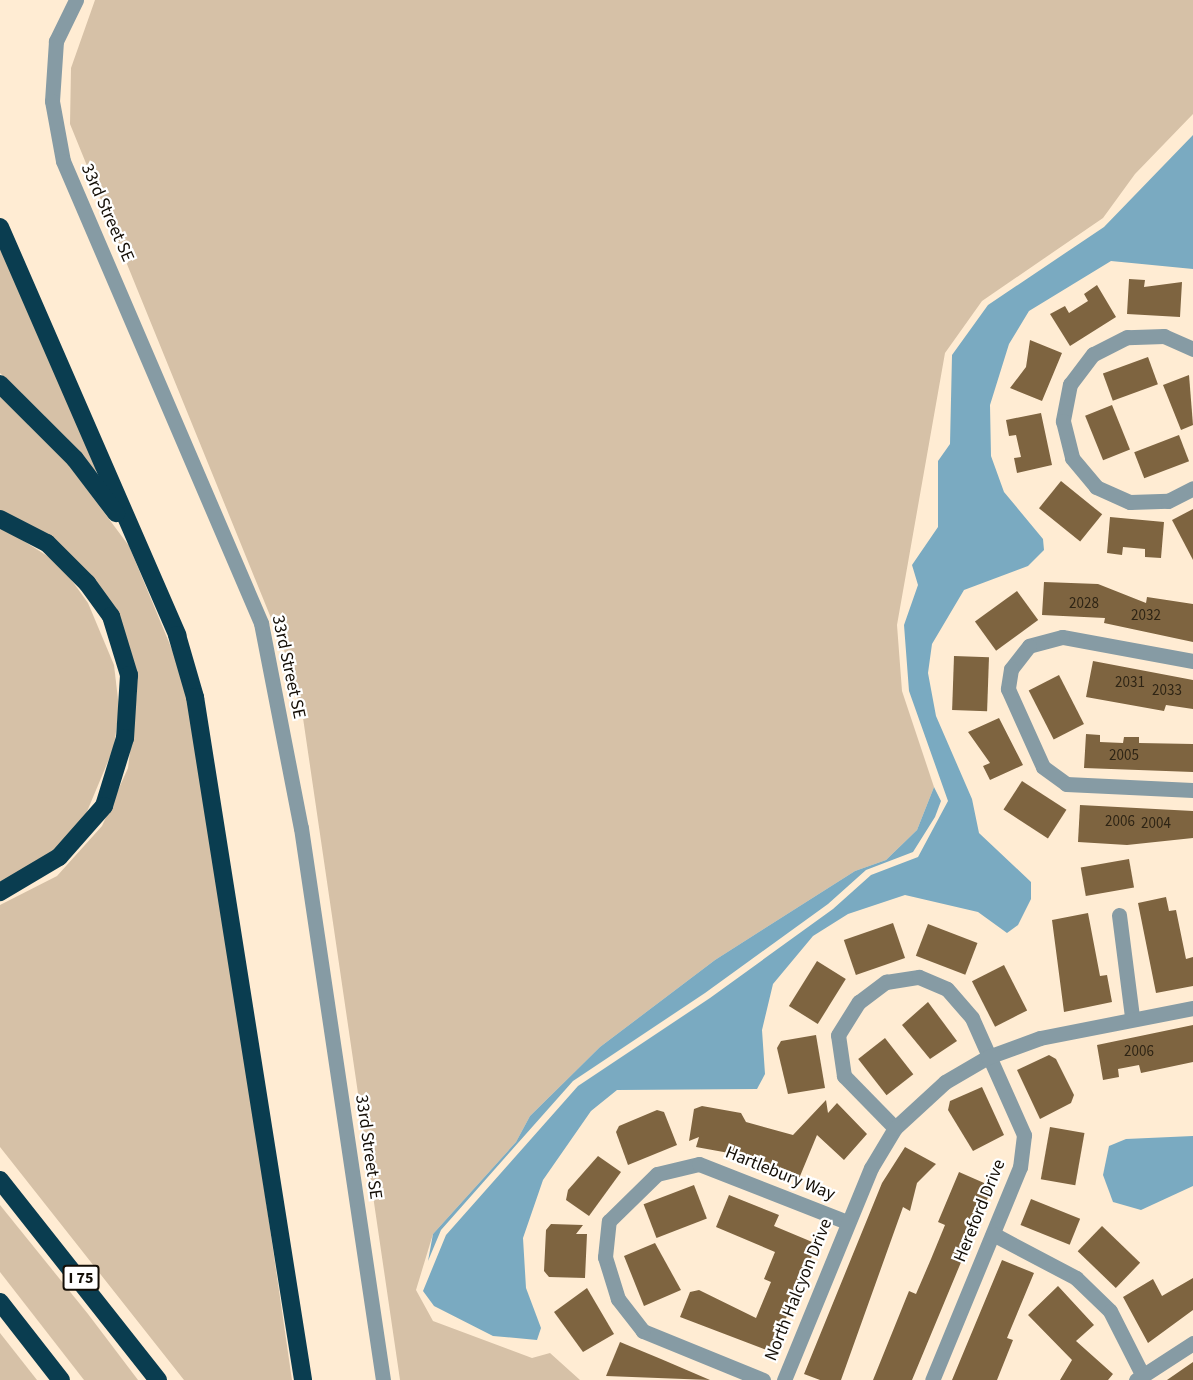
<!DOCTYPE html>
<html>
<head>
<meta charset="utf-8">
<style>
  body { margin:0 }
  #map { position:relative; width:1193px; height:1380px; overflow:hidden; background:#ffecd3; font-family:"Source Sans 3",sans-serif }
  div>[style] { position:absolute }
  .green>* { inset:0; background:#d6c1a7 }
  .water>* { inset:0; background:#7aaac1 }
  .building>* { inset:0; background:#7e6440; transform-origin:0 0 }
  .minor>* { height:15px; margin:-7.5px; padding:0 7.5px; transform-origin:7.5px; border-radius:7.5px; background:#869ba4 }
  .highway>* { height:18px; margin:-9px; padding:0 9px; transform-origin:9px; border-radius:9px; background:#0a3d50 }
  span { translate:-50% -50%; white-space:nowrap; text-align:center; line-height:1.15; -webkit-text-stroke:4.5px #fff; paint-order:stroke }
  .number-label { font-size:15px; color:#2e2414 }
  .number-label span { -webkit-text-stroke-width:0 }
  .shield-label span { padding:2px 4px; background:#fff; border:2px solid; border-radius:4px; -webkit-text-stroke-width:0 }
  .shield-label { font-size:16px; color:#140e06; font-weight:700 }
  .street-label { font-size:18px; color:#140e06 }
</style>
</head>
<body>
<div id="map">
  <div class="green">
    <i style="clip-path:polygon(95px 0,1193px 0,1193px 114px,1135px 174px,1103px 218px,982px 301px,945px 353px,897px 625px,902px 691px,934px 787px,917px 830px,886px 860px,855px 871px,715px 960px,600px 1047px,530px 1116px,516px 1142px,433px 1234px,416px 1290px,433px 1321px,532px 1358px,550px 1353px,580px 1380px,400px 1380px,303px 718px,284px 650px,70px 124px,71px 68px)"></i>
    <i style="clip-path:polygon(0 247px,98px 470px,94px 471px,0 373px)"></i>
    <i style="clip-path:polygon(0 391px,54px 445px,129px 546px,183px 676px,203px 767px,292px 1380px,184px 1380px,0 1147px,0 905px,57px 876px,102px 826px,128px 768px,137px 692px,105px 598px,0 513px)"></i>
    <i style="clip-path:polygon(0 526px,60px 564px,88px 603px,114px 665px,119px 708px,114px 747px,86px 814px,68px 839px,36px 865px,0 884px)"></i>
    <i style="clip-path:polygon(0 1205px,88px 1314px,138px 1380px,84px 1380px,0 1272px)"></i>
    <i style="clip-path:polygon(0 1333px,37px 1380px,0 1380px)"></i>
  </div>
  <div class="water">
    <i style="clip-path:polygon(1193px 135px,1193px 269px,1111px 261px,1029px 311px,1009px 344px,990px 405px,991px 456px,1004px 492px,1043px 539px,1044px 550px,1028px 566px,964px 590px,932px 644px,928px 673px,936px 716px,972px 799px,979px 833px,1031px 882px,1031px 899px,1018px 925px,1007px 933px,978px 912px,905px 895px,848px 914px,813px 936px,773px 984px,762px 1030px,765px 1074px,757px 1089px,617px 1090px,591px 1111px,543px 1180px,523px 1238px,526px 1288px,541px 1328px,537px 1340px,493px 1336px,434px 1306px,423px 1291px,446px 1235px,578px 1086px,710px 998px,833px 909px,871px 875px,918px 857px,948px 801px,909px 691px,904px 625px,918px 585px,912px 565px,938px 527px,938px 461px,950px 444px,952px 355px,988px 305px,1104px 227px)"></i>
    <i style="clip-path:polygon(934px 787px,941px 801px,935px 817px,913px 852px,866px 870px,828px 904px,705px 993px,573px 1081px,441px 1230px,428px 1261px,433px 1234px,516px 1142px,530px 1116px,600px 1047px,715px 960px,855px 871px,886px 860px,917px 830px)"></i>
    <i style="clip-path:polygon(1193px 1136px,1193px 1186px,1141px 1210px,1113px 1202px,1103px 1175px,1109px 1146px,1126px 1139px)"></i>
  </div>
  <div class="building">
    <i style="clip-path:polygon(1129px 279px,1145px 280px,1144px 287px,1182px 282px,1180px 317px,1127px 314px)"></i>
    <i style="clip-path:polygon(1097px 285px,1116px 317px,1070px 346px,1050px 314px,1065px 306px,1069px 313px,1088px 301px,1084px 294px)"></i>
    <i style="clip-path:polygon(1030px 340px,1062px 353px,1042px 401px,1010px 388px,1026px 367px)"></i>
    <i style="left:1148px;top:357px;width:29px;height:48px;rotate:70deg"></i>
    <i style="clip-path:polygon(1189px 375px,1193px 425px,1181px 430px,1163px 385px)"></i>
    <i style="left:1112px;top:405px;width:48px;height:29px;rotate:68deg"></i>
    <i style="clip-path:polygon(1041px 413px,1052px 465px,1017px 473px,1014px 458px,1021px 457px,1016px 435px,1009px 436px,1006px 420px)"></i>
    <i style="left:1179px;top:435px;width:28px;height:48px;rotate:69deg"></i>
    <i style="left:1061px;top:481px;width:53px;height:35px;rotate:39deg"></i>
    <i style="clip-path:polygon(1193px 509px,1193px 560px,1172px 520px)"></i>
    <i style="clip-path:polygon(1110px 517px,1164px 522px,1161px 558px,1145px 557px,1145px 549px,1123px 547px,1122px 555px,1107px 553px)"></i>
    <i style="clip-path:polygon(1044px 582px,1098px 584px,1146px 603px,1147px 597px,1193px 604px,1193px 642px,1104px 623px,1105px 618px,1042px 615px)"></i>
    <i style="left:1017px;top:591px;width:36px;height:52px;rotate:54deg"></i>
    <i style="left:954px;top:656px;width:35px;height:54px;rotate:2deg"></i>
    <i style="clip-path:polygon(1093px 661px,1193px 680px,1193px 709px,1166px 705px,1164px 711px,1086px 697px)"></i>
    <i style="left:1059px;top:675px;width:55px;height:34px;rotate:63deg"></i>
    <i style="clip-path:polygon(999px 718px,1023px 765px,990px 780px,983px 766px,990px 763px,968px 732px)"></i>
    <i style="clip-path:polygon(1086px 734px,1100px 735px,1100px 742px,1123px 743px,1124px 737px,1139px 737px,1139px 743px,1193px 744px,1193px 772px,1084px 768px)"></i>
    <i style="left:1022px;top:781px;width:53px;height:34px;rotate:33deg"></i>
    <i style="clip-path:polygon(1080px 805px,1193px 811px,1193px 838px,1127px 845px,1078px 842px)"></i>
    <i style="left:1129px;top:859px;width:29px;height:49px;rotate:80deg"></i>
    <i style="clip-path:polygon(1166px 897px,1169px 911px,1176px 910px,1186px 959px,1193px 957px,1193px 986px,1156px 993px,1138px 903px)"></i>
    <i style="clip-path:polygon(1088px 913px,1100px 976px,1107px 975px,1112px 1002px,1064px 1012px,1052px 920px)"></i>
    <i style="left:893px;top:923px;width:37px;height:52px;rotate:71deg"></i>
    <i style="left:928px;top:924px;width:53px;height:34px;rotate:21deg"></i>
    <i style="left:817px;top:961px;width:34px;height:53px;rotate:32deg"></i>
    <i style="left:1004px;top:965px;width:51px;height:36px;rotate:63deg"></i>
    <i style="clip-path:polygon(928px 1002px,957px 1041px,930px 1059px,902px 1025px)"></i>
    <i style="clip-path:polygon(1193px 1025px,1193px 1062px,1141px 1073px,1139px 1065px,1118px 1069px,1119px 1077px,1103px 1080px,1097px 1045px)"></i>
    <i style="clip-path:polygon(816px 1035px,825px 1088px,788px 1094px,777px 1048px,781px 1041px)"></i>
    <i style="left:885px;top:1038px;width:46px;height:34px;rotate:52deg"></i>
    <i style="clip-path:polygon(1049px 1055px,1056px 1059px,1074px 1095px,1071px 1103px,1040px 1119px,1017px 1070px)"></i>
    <i style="clip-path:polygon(982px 1087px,1004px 1135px,973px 1151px,948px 1110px,950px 1101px)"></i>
    <i style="clip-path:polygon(826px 1100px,828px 1113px,837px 1103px,867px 1134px,844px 1160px,817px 1135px,798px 1181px,757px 1166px,751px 1157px,696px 1147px,699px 1137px,689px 1141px,694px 1109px,702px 1106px,741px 1113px,746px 1122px,793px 1135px)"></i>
    <i style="clip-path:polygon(657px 1110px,664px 1112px,677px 1145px,628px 1165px,616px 1132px,619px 1126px)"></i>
    <i style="left:1050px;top:1127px;width:35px;height:53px;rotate:10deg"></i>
    <i style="clip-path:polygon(905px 1147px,936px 1164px,917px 1183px,910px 1211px,903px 1207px,841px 1380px,820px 1380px,804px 1374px,882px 1183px)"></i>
    <i style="clip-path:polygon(598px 1156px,621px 1172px,589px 1216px,566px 1200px,568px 1190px)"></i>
    <i style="clip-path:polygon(959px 1172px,991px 1186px,989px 1195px,912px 1380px,873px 1380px,909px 1291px,916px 1294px,931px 1259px,945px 1225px,938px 1222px)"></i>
    <i style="left:694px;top:1185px;width:36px;height:54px;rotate:69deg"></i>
    <i style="clip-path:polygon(729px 1195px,779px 1215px,774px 1226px,817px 1244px,772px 1352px,680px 1317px,690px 1292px,699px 1290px,756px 1318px,771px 1282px,764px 1279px,775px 1252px,716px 1227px)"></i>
    <i style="left:1031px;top:1199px;width:53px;height:28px;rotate:22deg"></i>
    <i style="clip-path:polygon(551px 1224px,583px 1225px,576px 1234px,587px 1234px,585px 1278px,549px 1277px,544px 1271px,546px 1230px)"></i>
    <i style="left:1102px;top:1226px;width:53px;height:35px;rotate:44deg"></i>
    <i style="clip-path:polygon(655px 1243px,681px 1290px,644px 1306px,624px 1256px)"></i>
    <i style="clip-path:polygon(1002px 1260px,1034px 1273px,1007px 1338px,1013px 1340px,997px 1380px,952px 1380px)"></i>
    <i style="clip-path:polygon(1193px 1278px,1193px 1310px,1148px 1343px,1123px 1297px,1153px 1279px,1162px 1296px)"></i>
    <i style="clip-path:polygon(1058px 1286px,1094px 1325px,1076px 1341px,1113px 1374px,1108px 1380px,1060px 1380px,1072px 1360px,1028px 1315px)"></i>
    <i style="clip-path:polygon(587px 1288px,614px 1334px,583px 1352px,554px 1312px)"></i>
    <i style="clip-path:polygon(620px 1342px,661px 1359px,710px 1380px,606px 1376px)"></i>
    <i style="clip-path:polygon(1193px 1362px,1193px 1380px,1167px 1380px)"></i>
  </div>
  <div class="minor">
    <i style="left:76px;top:0;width:46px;rotate:116deg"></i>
    <i style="left:56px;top:41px;width:60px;rotate:93.8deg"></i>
    <i style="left:52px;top:101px;width:61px;rotate:79.6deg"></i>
    <i style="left:63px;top:161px;width:503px;rotate:66.8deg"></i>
    <i style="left:261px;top:623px;width:209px;rotate:79deg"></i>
    <i style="left:301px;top:828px;width:558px;rotate:81.55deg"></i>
    <i style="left:1193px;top:349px;width:32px;rotate:-156deg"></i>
    <i style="left:1164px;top:336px;width:37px;rotate:178deg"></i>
    <i style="left:1127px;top:337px;width:38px;rotate:153deg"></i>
    <i style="left:1093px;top:354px;width:38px;rotate:127deg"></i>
    <i style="left:1070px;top:384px;width:38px;rotate:101deg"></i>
    <i style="left:1063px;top:421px;width:38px;rotate:76deg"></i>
    <i style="left:1072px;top:458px;width:38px;rotate:50deg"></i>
    <i style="left:1096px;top:487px;width:37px;rotate:24deg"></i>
    <i style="left:1130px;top:502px;width:38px;rotate:-2deg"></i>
    <i style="left:1168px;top:501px;width:28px;rotate:-27deg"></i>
    <i style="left:1193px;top:661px;width:133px;rotate:-169.6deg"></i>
    <i style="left:1062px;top:637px;width:34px;rotate:165deg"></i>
    <i style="left:1029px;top:646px;width:29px;rotate:128deg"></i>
    <i style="left:1011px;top:669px;width:20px;rotate:99deg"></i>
    <i style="left:1008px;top:689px;width:85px;rotate:65.8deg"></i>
    <i style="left:1043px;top:767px;width:29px;rotate:36deg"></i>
    <i style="left:1066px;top:784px;width:127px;rotate:2.7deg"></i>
    <i style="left:1119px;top:915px;width:102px;rotate:82.7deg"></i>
    <i style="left:895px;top:1128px;width:73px;rotate:-134.4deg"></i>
    <i style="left:844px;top:1076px;width:41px;rotate:-98.3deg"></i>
    <i style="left:838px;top:1035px;width:39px;rotate:-58deg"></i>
    <i style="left:859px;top:1002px;width:34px;rotate:-37deg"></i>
    <i style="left:886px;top:982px;width:33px;rotate:-9deg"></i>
    <i style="left:919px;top:977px;width:30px;rotate:23deg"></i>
    <i style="left:947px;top:989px;width:38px;rotate:49deg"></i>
    <i style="left:972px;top:1018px;width:128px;rotate:66deg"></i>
    <i style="left:1024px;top:1135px;width:32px;rotate:97deg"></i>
    <i style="left:1020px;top:1167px;width:230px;rotate:112.4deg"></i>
    <i style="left:993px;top:1234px;width:94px;rotate:27.9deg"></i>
    <i style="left:1076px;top:1278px;width:47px;rotate:44.1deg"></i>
    <i style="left:1110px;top:1311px;width:71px;rotate:63.1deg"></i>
    <i style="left:763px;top:1380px;width:130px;rotate:-157.8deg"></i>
    <i style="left:643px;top:1331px;width:41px;rotate:-128deg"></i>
    <i style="left:618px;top:1299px;width:44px;rotate:-107.2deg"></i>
    <i style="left:605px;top:1257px;width:36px;rotate:-84deg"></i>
    <i style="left:609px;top:1221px;width:67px;rotate:-44.4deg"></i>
    <i style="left:657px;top:1174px;width:43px;rotate:-13.4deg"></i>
    <i style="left:699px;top:1164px;width:159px;rotate:21.4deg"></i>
    <i style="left:784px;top:1380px;width:229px;rotate:-67.7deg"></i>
    <i style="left:871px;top:1168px;width:47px;rotate:-59deg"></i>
    <i style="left:895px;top:1128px;width:68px;rotate:-42.6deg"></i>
    <i style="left:945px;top:1082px;width:50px;rotate:-30.2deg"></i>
    <i style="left:988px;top:1057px;width:55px;rotate:-20.1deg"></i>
    <i style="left:1040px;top:1038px;width:156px;rotate:-11.1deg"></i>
    <i style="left:1136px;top:1380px;width:68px;rotate:-33deg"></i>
  </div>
  <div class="highway">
    <i style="left:0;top:227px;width:445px;rotate:66.5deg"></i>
    <i style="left:177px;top:635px;width:65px;rotate:73.8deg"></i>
    <i style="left:195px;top:697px;width:691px;rotate:81.01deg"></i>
    <i style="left:0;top:384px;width:106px;rotate:45deg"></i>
    <i style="left:75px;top:459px;width:68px;rotate:52.8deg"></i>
    <i style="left:0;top:519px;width:53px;rotate:27.1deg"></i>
    <i style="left:47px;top:543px;width:57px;rotate:45deg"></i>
    <i style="left:87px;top:583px;width:41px;rotate:54deg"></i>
    <i style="left:111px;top:616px;width:62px;rotate:73deg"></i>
    <i style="left:129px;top:675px;width:63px;rotate:93.6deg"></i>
    <i style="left:125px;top:738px;width:71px;rotate:107.2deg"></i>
    <i style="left:104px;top:806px;width:68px;rotate:131.4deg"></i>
    <i style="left:59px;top:857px;width:69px;rotate:149.3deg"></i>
    <i style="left:0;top:1180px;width:255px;rotate:51.7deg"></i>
    <i style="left:0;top:1302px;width:99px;rotate:52deg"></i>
  </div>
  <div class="number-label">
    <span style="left:1084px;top:604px">2028</span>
    <span style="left:1146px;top:616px">2032</span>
    <span style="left:1130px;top:683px">2031</span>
    <span style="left:1167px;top:691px">2033</span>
    <span style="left:1124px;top:756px">2005</span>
    <span style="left:1120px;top:822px">2006</span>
    <span style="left:1156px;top:824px">2004</span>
    <span style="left:1139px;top:1052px">2006</span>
  </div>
  <div class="shield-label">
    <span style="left:81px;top:1278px">I 75</span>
  </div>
  <div class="street-label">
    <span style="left:107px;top:213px;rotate:66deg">33rd Street SE</span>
    <span style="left:288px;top:667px;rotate:78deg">33rd Street SE</span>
    <span style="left:368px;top:1147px;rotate:82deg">33rd Street SE</span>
    <span style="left:780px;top:1174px;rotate:22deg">Hartlebury Way</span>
    <span style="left:980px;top:1211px;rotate:-68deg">Hereford Drive</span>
    <span style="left:799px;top:1290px;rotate:-68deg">North Halcyon Drive</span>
  </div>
</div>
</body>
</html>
